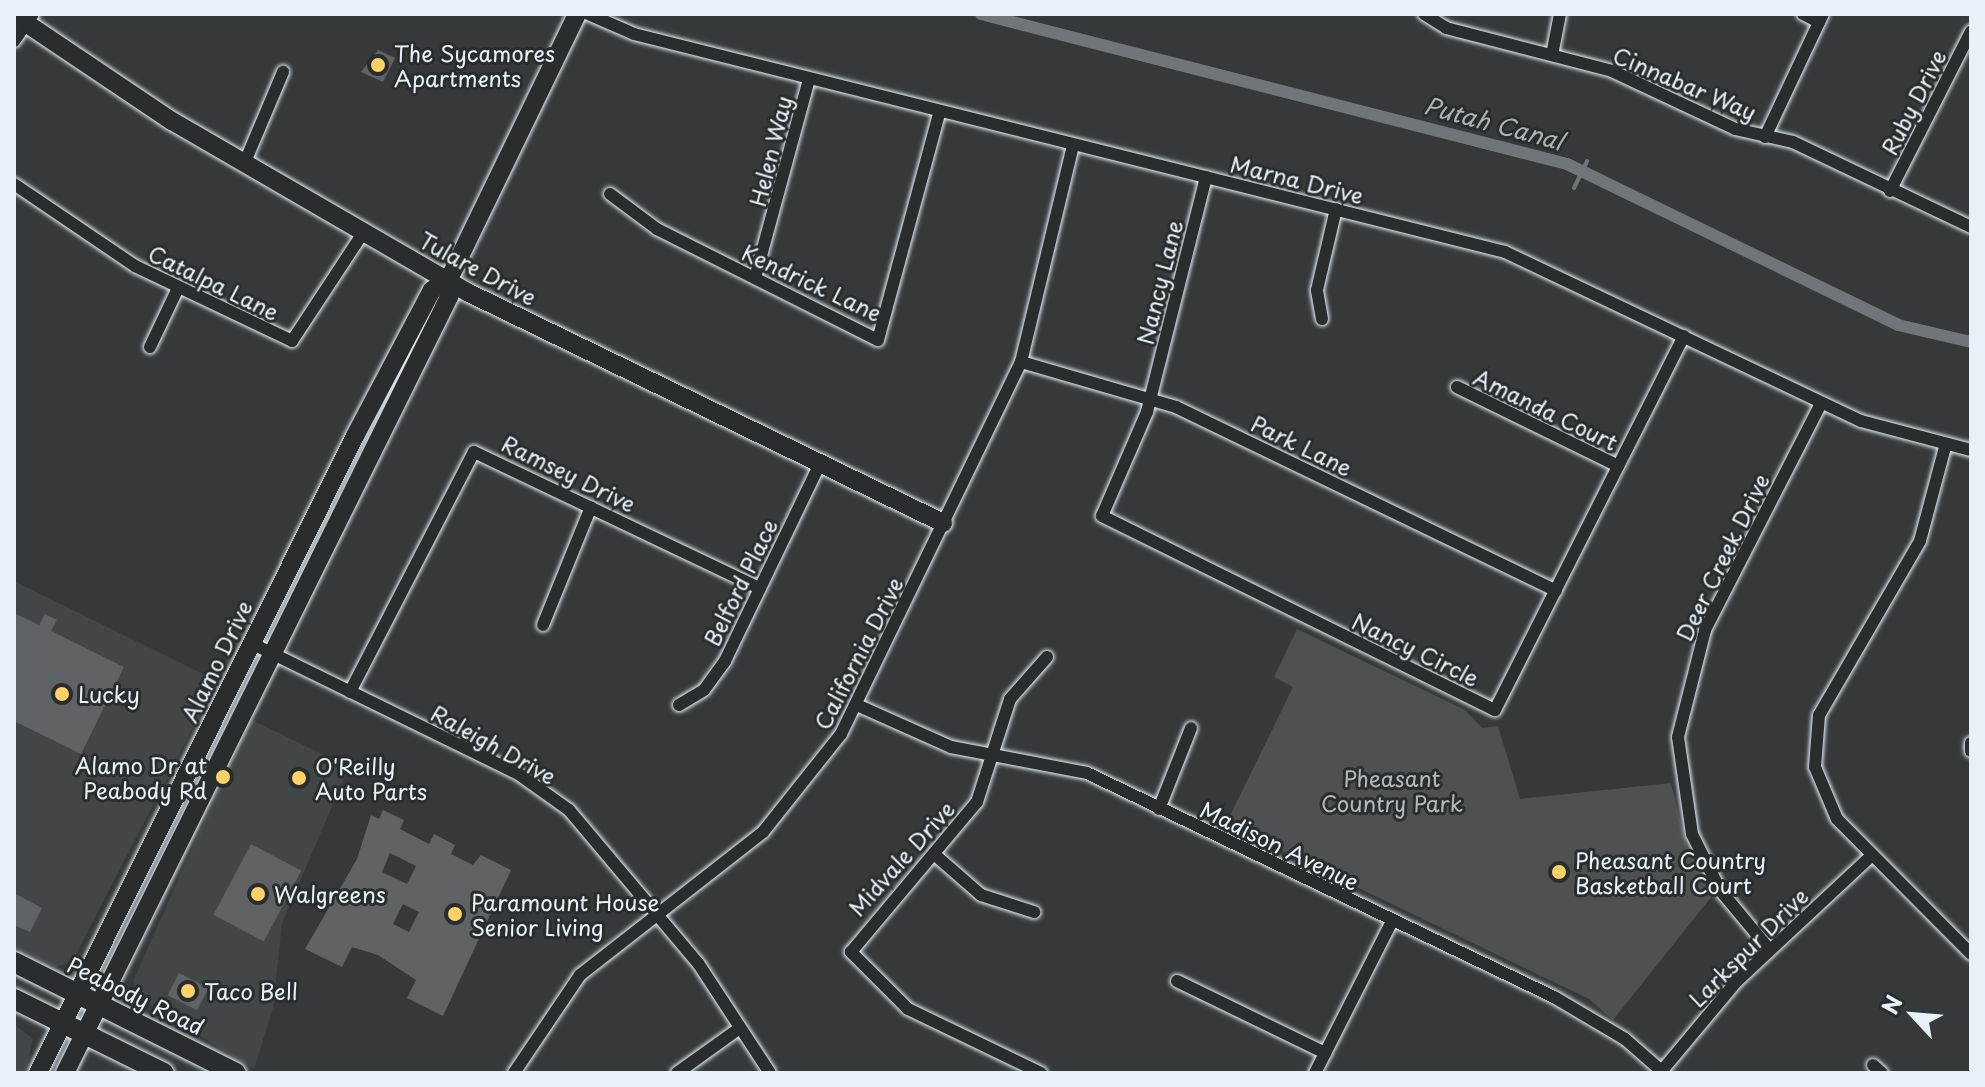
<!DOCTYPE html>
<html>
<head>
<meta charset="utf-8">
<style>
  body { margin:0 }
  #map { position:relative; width:1985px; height:1087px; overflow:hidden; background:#35393a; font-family:"Playpen Sans",sans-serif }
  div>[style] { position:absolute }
  .built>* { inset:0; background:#424647 }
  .green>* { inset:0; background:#4d5152 }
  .stream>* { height:4px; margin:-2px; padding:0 2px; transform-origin:2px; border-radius:2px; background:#707579 }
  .canal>* { height:12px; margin:-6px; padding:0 6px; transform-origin:6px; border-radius:6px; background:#707579 }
  .building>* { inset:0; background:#5f6365; transform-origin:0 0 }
  .roads { filter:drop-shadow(0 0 2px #e8f1f8) drop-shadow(0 0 2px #e8f1f8) }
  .street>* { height:12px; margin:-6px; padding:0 6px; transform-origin:6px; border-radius:6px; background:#2a2d2e }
  .secondary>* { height:18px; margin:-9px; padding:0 9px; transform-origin:9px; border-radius:9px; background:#2a2d2e }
  .primary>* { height:20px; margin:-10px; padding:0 10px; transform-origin:10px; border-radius:10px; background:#2a2d2e }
  .dots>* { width:22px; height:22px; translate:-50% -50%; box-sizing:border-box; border:4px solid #2a2d2e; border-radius:50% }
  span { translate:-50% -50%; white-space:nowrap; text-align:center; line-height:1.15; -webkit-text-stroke:6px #2a2d2e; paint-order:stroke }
  .poi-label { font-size:22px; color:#e8f1f8 }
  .left { translate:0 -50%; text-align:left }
  .right { translate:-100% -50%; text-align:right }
  .street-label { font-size:22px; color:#e8f1f8 }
  .park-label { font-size:22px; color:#b2b9be }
  .water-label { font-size:24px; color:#acb3b8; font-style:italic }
  .frame { position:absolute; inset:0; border:16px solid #e8f1f8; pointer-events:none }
  .north { position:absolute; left:1873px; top:975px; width:80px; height:80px; -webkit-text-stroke:6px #2a2d2e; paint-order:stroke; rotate:296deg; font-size:22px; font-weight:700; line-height:32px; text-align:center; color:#e8f1f8 }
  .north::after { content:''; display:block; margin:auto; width:28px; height:36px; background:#e8f1f8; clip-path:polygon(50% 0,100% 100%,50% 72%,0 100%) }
</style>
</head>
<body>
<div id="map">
  <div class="built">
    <i style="clip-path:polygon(14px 581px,217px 681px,72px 962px,56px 967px,14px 947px)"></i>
    <i style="clip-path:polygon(250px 719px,349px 767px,282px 923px,273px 1008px,254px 1069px,141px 999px,133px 981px)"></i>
    <i style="clip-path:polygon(14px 1024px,33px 1039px,25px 1073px,14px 1073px)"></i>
  </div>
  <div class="green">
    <i style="clip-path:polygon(1297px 629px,1465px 710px,1482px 728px,1498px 726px,1520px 799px,1671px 783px,1686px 845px,1712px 896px,1613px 1020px,1589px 999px,1226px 824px,1293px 687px,1274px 677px)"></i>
  </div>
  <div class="stream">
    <i style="left:1574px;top:188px;width:30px;rotate:-64deg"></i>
  </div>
  <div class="canal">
    <i style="left:981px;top:14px;width:605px;rotate:14.36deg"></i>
    <i style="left:1567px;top:164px;width:368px;rotate:25.9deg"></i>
    <i style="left:1898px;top:325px;width:75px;rotate:13.1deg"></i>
  </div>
  <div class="building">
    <i style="clip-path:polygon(378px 50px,395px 58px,383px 82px,361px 72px)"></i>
    <i style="clip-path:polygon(14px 613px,39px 625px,45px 614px,57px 620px,51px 631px,124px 667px,81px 754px,14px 721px)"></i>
    <i style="clip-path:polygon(evenodd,383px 810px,404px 820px,400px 829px,429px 844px,434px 834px,455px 845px,451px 854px,473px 865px,481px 855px,511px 870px,443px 1016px,407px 998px,416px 980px,378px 955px,352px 947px,342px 967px,305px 949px,357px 859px,371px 815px,379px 819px,383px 810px,390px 853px,416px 866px,407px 884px,382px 872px,390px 853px,383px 810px,403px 904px,419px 912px,409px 932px,393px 924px,403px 904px)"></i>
    <i style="left:251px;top:844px;width:57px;height:80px;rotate:28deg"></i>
    <i style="clip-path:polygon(14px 893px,42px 908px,30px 932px,14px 925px)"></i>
    <i style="left:179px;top:973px;width:33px;height:25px;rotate:27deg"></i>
  </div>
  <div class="roads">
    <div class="street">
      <i style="left:588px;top:14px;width:50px;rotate:23.5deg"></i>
      <i style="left:634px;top:34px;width:898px;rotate:14.05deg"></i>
      <i style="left:1505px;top:252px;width:394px;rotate:25.4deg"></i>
      <i style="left:1861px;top:421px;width:114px;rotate:14.8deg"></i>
      <i style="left:1424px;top:14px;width:26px;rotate:32deg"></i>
      <i style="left:1446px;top:28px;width:171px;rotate:14.5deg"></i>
      <i style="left:1612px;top:71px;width:136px;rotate:25.2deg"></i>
      <i style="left:1735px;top:129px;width:59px;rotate:12.6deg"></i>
      <i style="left:1793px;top:142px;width:197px;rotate:25.5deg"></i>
      <i style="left:1803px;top:14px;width:18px;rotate:27deg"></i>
      <i style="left:14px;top:41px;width:33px;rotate:-55deg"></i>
      <i style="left:1552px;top:55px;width:42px;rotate:-79deg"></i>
      <i style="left:1765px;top:137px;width:136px;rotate:-64.8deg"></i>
      <i style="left:245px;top:162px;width:98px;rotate:-67.1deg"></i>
      <i style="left:1206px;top:177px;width:242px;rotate:104.1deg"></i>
      <i style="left:1147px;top:412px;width:113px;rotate:113.4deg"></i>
      <i style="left:1102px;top:516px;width:438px;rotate:26.3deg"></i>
      <i style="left:1495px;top:710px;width:419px;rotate:-63.2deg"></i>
      <i style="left:14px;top:184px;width:146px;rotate:34.1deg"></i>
      <i style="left:135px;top:266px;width:174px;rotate:25.5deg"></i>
      <i style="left:292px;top:341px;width:129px;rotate:-56.7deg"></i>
      <i style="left:1890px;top:191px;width:179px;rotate:-63.1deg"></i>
      <i style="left:610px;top:194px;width:59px;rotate:36.7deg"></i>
      <i style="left:657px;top:229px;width:247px;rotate:26.7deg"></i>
      <i style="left:878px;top:340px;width:237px;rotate:-74.9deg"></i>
      <i style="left:755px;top:278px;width:206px;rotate:-74.8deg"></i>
      <i style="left:1322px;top:319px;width:29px;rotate:-100deg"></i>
      <i style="left:1317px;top:290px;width:83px;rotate:-76.8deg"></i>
      <i style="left:150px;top:347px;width:65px;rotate:-64.6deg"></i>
      <i style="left:1021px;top:362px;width:161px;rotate:16.2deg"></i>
      <i style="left:1176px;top:407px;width:422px;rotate:25.8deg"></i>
      <i style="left:1457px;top:387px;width:179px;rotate:26.1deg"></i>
      <i style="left:1945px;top:447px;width:97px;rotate:104.9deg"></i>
      <i style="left:1920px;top:541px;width:201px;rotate:120.1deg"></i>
      <i style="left:1819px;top:715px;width:52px;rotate:94.4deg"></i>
      <i style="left:1815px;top:767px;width:56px;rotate:67.1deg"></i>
      <i style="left:1837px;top:819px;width:190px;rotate:45.2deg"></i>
      <i style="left:543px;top:625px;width:127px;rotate:-67.9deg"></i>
      <i style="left:251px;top:643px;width:300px;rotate:26.1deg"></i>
      <i style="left:520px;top:775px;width:60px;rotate:35.5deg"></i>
      <i style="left:569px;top:810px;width:200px;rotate:49.9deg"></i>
      <i style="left:698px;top:963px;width:131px;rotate:56.8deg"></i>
      <i style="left:350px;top:692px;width:270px;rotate:-62.7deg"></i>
      <i style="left:474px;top:452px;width:316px;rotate:25.5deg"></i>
      <i style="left:679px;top:705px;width:29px;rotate:-31deg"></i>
      <i style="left:704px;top:690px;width:36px;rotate:-54deg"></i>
      <i style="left:725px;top:661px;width:219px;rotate:-64.3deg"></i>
      <i style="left:857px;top:705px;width:103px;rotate:24.1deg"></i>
      <i style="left:951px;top:747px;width:138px;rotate:10.8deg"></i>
      <i style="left:1087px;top:773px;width:518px;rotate:25.63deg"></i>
      <i style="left:1554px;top:997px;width:82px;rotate:30.6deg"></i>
      <i style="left:1625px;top:1039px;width:52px;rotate:41.1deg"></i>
      <i style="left:1971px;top:743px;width:8px;rotate:90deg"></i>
      <i style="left:1159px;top:809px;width:87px;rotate:-68.4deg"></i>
      <i style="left:934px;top:854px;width:62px;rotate:41.1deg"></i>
      <i style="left:981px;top:895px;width:56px;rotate:17.8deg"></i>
      <i style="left:1769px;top:949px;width:77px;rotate:-129.7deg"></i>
      <i style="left:1720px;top:890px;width:63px;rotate:-116.6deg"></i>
      <i style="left:1692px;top:834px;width:98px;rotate:-98.2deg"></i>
      <i style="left:1678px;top:737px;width:110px;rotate:-75.8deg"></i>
      <i style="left:1705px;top:630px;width:255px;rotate:-62.9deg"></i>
      <i style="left:1177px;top:981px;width:165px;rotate:25.9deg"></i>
      <i style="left:1873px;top:1065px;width:12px;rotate:42deg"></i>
      <i style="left:514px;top:1073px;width:118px;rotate:-56deg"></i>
      <i style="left:580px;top:975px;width:232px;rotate:-38deg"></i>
      <i style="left:763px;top:832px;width:125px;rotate:-51.5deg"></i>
      <i style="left:841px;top:734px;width:413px;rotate:-64.2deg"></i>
      <i style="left:1021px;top:362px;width:223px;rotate:-76.5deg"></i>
      <i style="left:677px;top:1073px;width:74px;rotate:-35.6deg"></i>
      <i style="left:1041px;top:1073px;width:148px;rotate:-154.3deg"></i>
      <i style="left:908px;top:1009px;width:81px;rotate:-135deg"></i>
      <i style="left:851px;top:952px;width:196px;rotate:-50deg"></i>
      <i style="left:977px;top:802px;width:108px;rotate:-72.2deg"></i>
      <i style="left:1010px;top:699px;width:56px;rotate:-48.6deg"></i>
      <i style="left:1315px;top:1073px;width:170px;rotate:-63.1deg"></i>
      <i style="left:1660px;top:1073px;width:120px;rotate:-50.1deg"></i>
      <i style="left:1737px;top:981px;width:183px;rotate:-43deg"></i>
    </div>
    <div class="secondary">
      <i style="left:14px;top:15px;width:190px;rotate:33.9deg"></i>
      <i style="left:172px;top:121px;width:343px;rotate:30.1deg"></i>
      <i style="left:469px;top:293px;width:527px;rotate:25.88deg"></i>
      <i style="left:38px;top:1073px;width:712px;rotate:-63.54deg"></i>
      <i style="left:355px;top:436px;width:165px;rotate:-62.2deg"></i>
      <i style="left:432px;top:290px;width:20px;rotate:-33deg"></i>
      <i style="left:65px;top:1073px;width:866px;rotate:-63.67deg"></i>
      <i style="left:449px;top:297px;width:18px;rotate:-90deg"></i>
      <i style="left:449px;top:279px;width:294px;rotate:-64.2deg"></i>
    </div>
    <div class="primary">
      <i style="left:14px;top:962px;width:248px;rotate:26.6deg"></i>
      <i style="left:14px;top:999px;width:167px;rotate:26.3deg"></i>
    </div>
  </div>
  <div class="dots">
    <i style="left:378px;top:65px;background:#ffd166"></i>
    <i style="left:62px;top:694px;background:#ffd166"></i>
    <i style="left:223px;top:777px;background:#ffd166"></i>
    <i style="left:299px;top:778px;background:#ffd166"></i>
    <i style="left:1559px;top:872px;background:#ffd166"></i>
    <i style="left:258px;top:894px;background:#ffd166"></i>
    <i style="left:455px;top:914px;background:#ffd166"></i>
    <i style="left:188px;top:991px;background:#ffd166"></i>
  </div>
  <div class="poi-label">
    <span class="left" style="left:394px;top:65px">The Sycamores<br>Apartments</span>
    <span class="left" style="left:78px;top:694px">Lucky</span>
    <span class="right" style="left:207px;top:777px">Alamo Dr at<br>Peabody Rd</span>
    <span class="left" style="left:315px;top:778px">O'Reilly<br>Auto Parts</span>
    <span class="left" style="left:1575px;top:872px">Pheasant Country<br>Basketball Court</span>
    <span class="left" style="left:274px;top:894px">Walgreens</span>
    <span class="left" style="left:471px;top:914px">Paramount House<br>Senior Living</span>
    <span class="left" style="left:204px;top:991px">Taco Bell</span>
  </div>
  <div class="street-label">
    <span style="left:1685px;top:83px;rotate:23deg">Cinnabar Way</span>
    <span style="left:1913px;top:102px;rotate:-63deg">Ruby Drive</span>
    <span style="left:770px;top:151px;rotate:-76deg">Helen Way</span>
    <span style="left:1297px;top:179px;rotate:14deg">Marna Drive</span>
    <span style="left:478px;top:268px;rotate:28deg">Tulare Drive</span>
    <span style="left:214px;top:282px;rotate:26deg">Catalpa Lane</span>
    <span style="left:812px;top:282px;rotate:25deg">Kendrick Lane</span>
    <span style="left:1159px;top:282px;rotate:-76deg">Nancy Lane</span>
    <span style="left:1546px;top:409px;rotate:26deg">Amanda Court</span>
    <span style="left:1302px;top:445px;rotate:26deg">Park Lane</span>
    <span style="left:569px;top:473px;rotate:26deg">Ramsey Drive</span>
    <span style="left:1722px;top:557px;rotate:-64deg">Deer Creek Drive</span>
    <span style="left:740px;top:582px;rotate:-64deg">Belford Place</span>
    <span style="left:1416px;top:649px;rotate:26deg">Nancy Circle</span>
    <span style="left:858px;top:653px;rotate:-63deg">California Drive</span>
    <span style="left:216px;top:661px;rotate:-64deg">Alamo Drive</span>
    <span style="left:494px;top:744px;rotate:29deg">Raleigh Drive</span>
    <span style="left:1280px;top:845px;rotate:26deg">Madison Avenue</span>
    <span style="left:901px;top:858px;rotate:-48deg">Midvale Drive</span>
    <span style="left:1748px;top:947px;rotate:-45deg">Larkspur Drive</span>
    <span style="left:136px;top:995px;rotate:26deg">Peabody Road</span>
  </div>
  <div class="park-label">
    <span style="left:1392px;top:790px">Pheasant<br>Country Park</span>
  </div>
  <div class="water-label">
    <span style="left:1494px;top:123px;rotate:15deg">Putah Canal</span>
  </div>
  <div class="frame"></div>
  <div class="north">N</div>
</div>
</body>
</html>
